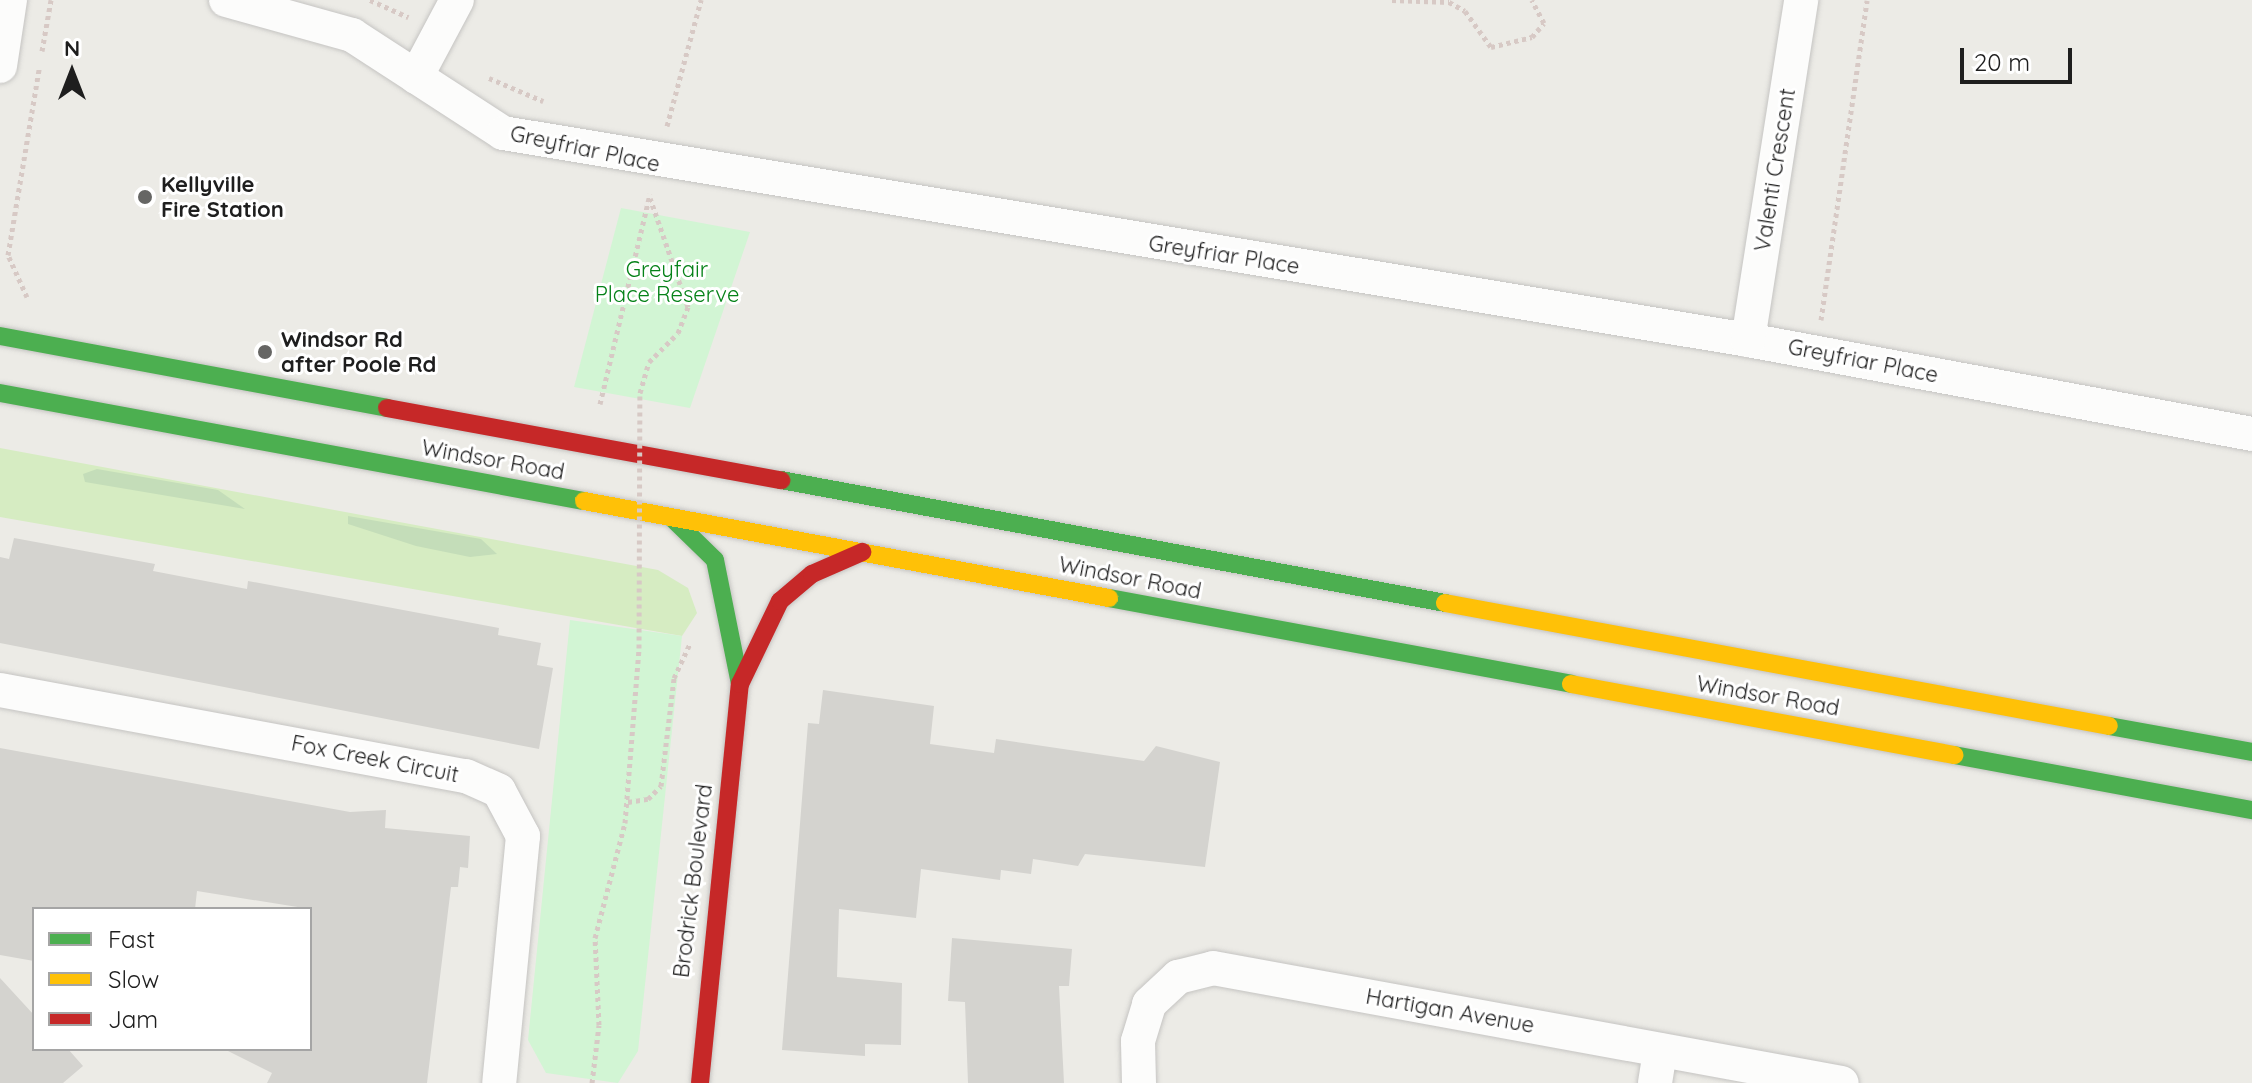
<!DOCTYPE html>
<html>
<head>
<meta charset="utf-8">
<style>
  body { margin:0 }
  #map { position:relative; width:2252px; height:1083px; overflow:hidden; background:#ecebe6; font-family:Quicksand,sans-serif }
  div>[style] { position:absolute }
  .grass>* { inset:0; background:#d6ecc2 }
  .forest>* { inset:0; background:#c4ddb9 }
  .park>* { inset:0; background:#d2f5d4 }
  .building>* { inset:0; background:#d4d3cf }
  .path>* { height:5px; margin-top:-2.5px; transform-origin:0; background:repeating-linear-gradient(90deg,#d7c9c5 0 4px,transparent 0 8px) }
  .roads { filter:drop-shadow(0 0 2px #c5c4c2) drop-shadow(0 0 2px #c5c4c2) }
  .street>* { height:34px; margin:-17px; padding:0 17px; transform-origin:17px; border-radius:17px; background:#fcfcfb }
  .fast>* { height:18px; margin:-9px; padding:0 9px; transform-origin:9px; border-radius:9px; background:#4caf50 }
  .slow>* { height:18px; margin:-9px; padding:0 9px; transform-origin:9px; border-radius:9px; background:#ffc107 }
  .jam>* { height:18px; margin:-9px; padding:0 9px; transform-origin:9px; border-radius:9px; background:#c62828 }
  .path-bridge>* { height:5px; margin-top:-2.5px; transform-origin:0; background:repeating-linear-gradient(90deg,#d7c9c5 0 4px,transparent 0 8px) }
  .dots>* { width:22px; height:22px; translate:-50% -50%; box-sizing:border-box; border:4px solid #fff; border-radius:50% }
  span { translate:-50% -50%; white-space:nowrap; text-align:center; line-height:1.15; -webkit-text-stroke:6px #fff; paint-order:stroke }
  .street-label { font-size:22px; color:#1e1e1e }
  .poi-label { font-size:22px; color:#1e1e1e; font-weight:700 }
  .left { translate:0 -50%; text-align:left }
  .park-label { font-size:22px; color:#058218 }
  .legend { position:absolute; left:32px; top:907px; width:280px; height:144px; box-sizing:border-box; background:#fff; border:2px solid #a5a5a5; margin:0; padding:10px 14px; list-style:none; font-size:24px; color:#1e1e1e }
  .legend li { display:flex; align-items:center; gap:16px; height:40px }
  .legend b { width:40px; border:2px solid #a5a5a5 }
  .north { position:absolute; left:32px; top:32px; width:80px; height:80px; -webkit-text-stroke:6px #fff; paint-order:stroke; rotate:0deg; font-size:22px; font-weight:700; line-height:32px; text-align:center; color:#1e1e1e }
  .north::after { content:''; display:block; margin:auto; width:28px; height:36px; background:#1e1e1e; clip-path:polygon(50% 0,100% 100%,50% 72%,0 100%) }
  .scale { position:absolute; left:1960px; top:48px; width:112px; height:36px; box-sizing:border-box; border:4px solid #1e1e1e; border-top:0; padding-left:10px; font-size:24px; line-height:28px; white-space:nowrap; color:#1e1e1e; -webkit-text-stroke:6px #fff; paint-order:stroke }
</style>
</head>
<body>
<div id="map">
  <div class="grass">
    <i style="clip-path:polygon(0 448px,658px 570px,688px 588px,697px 613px,682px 636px,0 517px)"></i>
  </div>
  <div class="forest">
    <i style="clip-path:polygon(97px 469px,218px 490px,245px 509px,85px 482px,83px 474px)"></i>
    <i style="clip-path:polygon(348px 516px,481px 539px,497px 554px,470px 557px,416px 546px,348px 524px)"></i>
  </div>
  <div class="park">
    <i style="clip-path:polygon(621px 208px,750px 232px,690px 408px,574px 387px)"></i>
    <i style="clip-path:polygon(570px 620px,682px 636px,638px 1051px,618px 1083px,546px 1073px,528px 1040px)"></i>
  </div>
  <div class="building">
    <i style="clip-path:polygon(14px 538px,155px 564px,153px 571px,247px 589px,248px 581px,499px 628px,498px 635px,541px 643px,537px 665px,553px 668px,539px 749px,0 643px,0 557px,9px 559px)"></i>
    <i style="clip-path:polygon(823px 690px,934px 706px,930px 744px,994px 753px,996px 739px,1144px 761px,1156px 746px,1220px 762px,1205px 867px,1085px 854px,1078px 866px,1033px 859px,1031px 874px,1001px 870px,1000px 880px,921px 869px,916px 918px,839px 909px,837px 977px,902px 983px,901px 1045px,865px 1044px,865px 1056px,782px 1050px,808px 723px,819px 724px)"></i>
    <i style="clip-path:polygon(0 748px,350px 812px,386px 810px,385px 828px,470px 836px,468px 868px,460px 867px,458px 887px,451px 887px,427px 1083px,267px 1083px,272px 1073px,224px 1049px,310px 1049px,310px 909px,197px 891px,195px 909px,34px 909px,34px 961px,0 955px)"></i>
    <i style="clip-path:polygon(952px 938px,1072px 949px,1069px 986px,1059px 986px,1064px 1083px,968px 1083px,965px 1002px,948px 1001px)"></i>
    <i style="clip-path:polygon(0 978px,34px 1015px,34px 1049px,68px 1049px,83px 1066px,63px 1083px,0 1083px)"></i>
  </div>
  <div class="path">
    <i style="left:370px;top:0;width:42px;rotate:24.1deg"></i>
    <i style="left:1392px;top:0;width:57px;rotate:2deg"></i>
    <i style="left:1449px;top:2px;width:18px;rotate:29deg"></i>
    <i style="left:1465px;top:11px;width:44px;rotate:54.2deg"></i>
    <i style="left:1491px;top:47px;width:42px;rotate:-13.7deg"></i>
    <i style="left:1532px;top:37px;width:18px;rotate:-49deg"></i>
    <i style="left:1544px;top:23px;width:26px;rotate:-118deg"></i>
    <i style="left:42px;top:51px;width:52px;rotate:-80deg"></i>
    <i style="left:489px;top:78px;width:59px;rotate:23.1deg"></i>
    <i style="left:667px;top:126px;width:131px;rotate:-74.9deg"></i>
    <i style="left:27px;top:297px;width:46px;rotate:-114.3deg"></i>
    <i style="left:8px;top:255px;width:189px;rotate:-80.5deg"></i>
    <i style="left:1821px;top:320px;width:323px;rotate:-81.8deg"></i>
    <i style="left:640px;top:393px;width:32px;rotate:-74deg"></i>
    <i style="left:649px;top:362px;width:41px;rotate:-45deg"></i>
    <i style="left:678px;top:333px;width:28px;rotate:-69deg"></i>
    <i style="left:688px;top:307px;width:115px;rotate:-109.2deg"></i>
    <i style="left:600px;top:404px;width:216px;rotate:-76.6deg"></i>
    <i style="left:628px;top:802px;width:20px;rotate:-9deg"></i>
    <i style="left:648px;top:799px;width:18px;rotate:-45deg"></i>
    <i style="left:661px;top:786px;width:109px;rotate:-83.1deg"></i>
    <i style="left:674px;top:678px;width:38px;rotate:-65deg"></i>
    <i style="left:592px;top:1083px;width:58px;rotate:-83.1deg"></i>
    <i style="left:599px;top:1025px;width:87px;rotate:-92.6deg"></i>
    <i style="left:595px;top:938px;width:119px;rotate:-75.4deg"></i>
    <i style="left:625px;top:823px;width:176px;rotate:-85.4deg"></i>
  </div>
  <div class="roads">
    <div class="street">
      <i style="left:226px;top:0;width:131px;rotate:15.5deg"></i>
      <i style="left:352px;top:35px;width:180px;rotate:33deg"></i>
      <i style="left:503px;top:133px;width:1262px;rotate:9.44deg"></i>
      <i style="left:1748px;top:340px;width:513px;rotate:10.56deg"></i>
      <i style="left:0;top:66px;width:67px;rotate:-81.4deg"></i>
      <i style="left:416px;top:77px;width:87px;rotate:-62deg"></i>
      <i style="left:1748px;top:340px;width:344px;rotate:-81.1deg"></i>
      <i style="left:0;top:690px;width:474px;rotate:10.5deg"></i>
      <i style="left:466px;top:776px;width:36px;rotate:24deg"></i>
      <i style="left:499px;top:791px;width:51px;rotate:61.9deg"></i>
      <i style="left:523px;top:836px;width:248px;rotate:95.5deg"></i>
      <i style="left:1139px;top:1083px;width:42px;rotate:-91.4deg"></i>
      <i style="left:1138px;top:1041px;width:39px;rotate:-73deg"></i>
      <i style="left:1149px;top:1004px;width:40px;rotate:-43deg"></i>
      <i style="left:1178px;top:977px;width:36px;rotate:-14deg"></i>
      <i style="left:1213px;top:968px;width:639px;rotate:10.36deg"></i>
      <i style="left:1655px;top:1083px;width:33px;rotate:-81deg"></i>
    </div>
    <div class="fast">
      <i style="left:0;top:336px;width:394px;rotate:10.5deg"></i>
      <i style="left:0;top:393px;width:594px;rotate:10.48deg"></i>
      <i style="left:781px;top:480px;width:675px;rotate:10.49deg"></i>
      <i style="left:672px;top:518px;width:60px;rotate:44.3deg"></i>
      <i style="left:715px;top:560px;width:126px;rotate:78.6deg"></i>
      <i style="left:1109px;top:598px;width:470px;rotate:10.5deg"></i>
      <i style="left:2109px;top:726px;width:145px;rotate:10.3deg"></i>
      <i style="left:1954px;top:755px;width:303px;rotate:10.5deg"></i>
    </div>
    <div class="slow">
      <i style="left:584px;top:501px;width:534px;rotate:10.47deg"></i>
      <i style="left:1445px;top:603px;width:675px;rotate:10.49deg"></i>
      <i style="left:1571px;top:684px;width:390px;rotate:10.5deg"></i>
    </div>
    <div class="jam">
      <i style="left:387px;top:408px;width:401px;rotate:10.4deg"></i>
      <i style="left:700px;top:1083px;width:401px;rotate:-84.3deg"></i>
      <i style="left:740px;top:684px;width:92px;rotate:-64.3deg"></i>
      <i style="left:780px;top:601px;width:42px;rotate:-40.2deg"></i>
      <i style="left:812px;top:574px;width:55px;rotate:-23.7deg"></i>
    </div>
  </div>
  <div class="path-bridge">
    <i style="left:639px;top:648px;width:255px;rotate:-89.8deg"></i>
  </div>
  <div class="dots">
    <i style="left:145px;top:197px;background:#666664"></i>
    <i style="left:265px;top:352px;background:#666664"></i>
  </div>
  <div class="street-label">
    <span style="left:585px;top:149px;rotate:12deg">Greyfriar Place</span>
    <span style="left:1775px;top:170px;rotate:-81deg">Valenti Crescent</span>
    <span style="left:1224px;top:255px;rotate:9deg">Greyfriar Place</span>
    <span style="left:1863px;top:361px;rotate:11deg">Greyfriar Place</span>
    <span style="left:493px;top:460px;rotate:10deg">Windsor Road</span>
    <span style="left:1130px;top:578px;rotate:11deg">Windsor Road</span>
    <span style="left:1768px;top:696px;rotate:10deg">Windsor Road</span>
    <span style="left:375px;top:759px;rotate:11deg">Fox Creek Circuit</span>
    <span style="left:693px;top:881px;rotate:-83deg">Brodrick Boulevard</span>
    <span style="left:1450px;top:1011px;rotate:10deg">Hartigan Avenue</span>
  </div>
  <div class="poi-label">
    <span class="left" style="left:161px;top:197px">Kellyville<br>Fire Station</span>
    <span class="left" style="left:281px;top:352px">Windsor Rd<br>after Poole Rd</span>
  </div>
  <div class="park-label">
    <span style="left:667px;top:282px">Greyfair<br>Place Reserve</span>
  </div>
  <ul class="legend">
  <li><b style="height:10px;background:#4caf50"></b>Fast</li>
  <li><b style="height:10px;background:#ffc107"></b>Slow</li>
  <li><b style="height:10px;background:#c62828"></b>Jam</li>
  </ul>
  <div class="north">N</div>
  <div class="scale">20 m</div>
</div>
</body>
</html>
